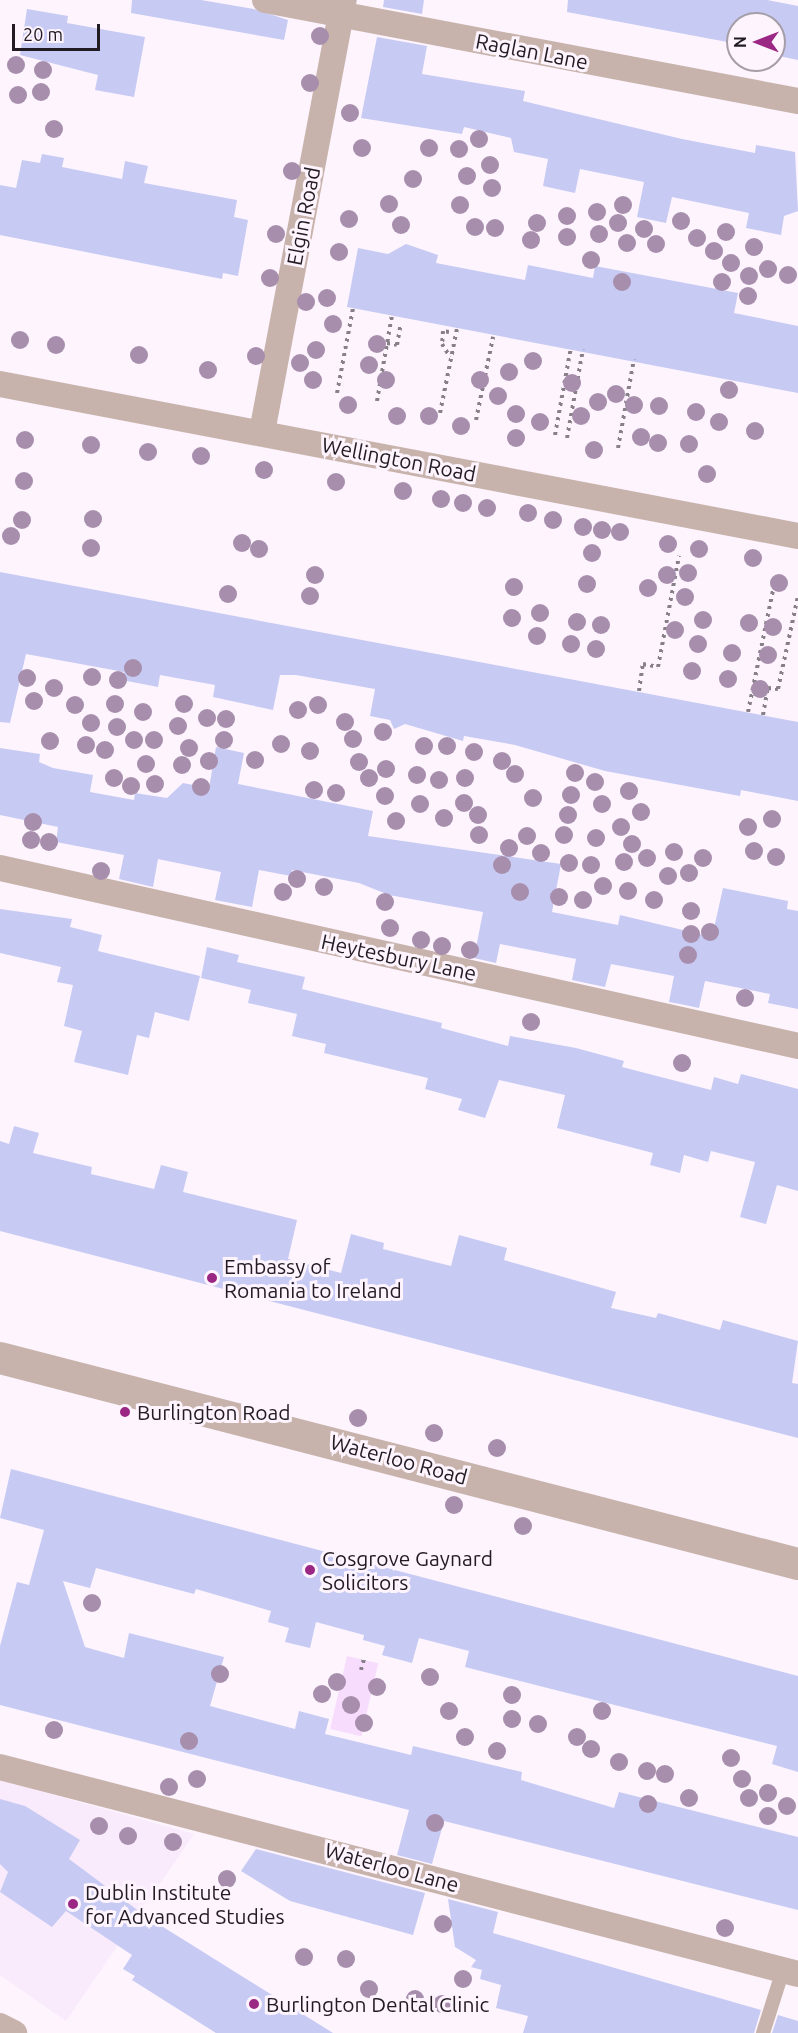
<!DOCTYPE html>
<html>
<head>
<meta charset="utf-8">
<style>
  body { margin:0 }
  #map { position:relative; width:798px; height:2033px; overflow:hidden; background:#fdf4fe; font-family:Ubuntu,sans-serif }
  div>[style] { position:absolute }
  .built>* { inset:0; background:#f9eafc }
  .green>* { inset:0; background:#f7dcfd; transform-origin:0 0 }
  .building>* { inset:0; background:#c7caf3 }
  .path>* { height:4px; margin-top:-2px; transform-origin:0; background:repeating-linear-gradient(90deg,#888089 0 3px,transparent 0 7.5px) }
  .service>* { height:14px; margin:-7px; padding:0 7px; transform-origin:7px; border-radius:7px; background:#c8b3ac }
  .minor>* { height:26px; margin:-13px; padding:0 13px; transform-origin:13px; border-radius:13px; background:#c8b3ac }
  .tertiary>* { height:32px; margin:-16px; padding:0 16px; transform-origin:16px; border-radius:16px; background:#c8b3ac }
  .trees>* { width:18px; height:18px; margin:-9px; border-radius:50%; background:#a78eac }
  .dots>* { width:16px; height:16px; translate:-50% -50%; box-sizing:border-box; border:3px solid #fdf4fe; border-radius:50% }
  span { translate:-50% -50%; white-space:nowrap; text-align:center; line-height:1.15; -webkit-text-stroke:6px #fdf4fe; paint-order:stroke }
  .street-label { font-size:21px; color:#221b24 }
  .poi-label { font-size:21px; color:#221b24 }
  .left { translate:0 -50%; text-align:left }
  .north { position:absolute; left:726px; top:12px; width:60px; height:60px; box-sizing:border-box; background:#fdf4fe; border:2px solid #a59da7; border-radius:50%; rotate:270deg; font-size:16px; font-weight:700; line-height:24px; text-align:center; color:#221b24 }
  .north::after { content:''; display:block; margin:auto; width:21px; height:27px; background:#9a2783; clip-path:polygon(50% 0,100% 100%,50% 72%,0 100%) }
  .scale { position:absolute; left:12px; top:24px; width:88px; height:27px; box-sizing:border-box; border:3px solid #221b24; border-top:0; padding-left:8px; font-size:18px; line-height:21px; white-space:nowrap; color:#221b24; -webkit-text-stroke:4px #fdf4fe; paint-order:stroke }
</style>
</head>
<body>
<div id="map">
  <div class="built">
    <i style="clip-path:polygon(0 1780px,194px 1834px,66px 2021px,0 1975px)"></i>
  </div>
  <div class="green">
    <i style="left:347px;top:1656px;width:32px;height:75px;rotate:13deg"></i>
  </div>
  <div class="building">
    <i style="clip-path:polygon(132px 0,201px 0,254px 9px,288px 20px,284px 40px,131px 13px)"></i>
    <i style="clip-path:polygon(384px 0,424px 0,422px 14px,383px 7px)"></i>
    <i style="clip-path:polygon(568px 0,767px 0,798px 6px,798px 60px,774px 55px,774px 24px,738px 24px,738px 44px,567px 12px)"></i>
    <i style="clip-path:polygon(27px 9px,68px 16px,67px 23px,145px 37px,134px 97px,95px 90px,98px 75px,20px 55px)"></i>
    <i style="clip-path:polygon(377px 37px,427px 46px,422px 74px,525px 91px,523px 101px,682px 139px,755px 153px,756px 145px,795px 152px,798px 211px,784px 216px,781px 235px,746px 228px,749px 213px,672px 197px,666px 223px,637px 217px,644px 182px,580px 169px,575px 193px,543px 186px,548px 159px,514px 152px,511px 138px,464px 127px,462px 134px,361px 118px)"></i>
    <i style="clip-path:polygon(42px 154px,64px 158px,62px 167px,122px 179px,125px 161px,148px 166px,144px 183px,237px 200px,234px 217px,248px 220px,238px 276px,223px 273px,222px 279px,0 235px,0 185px,16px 188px,22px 160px,40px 163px)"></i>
    <i style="clip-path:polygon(406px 244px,438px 255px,436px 263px,525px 280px,528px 265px,593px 278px,595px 266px,738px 293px,734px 313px,798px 326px,798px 393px,347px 307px,358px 248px,388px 254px)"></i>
    <i style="clip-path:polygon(0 572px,798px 722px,798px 801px,741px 790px,740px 796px,605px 771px,515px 745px,464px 736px,463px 741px,405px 724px,394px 729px,390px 720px,370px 716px,375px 689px,296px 675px,280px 675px,273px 710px,213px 697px,215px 685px,160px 675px,158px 687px,122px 680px,124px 672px,26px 654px,10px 723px,0 722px)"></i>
    <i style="clip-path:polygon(216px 747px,244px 753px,238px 784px,373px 811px,368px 836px,561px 864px,552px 912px,618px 925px,620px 915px,712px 937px,723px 888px,788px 901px,787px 909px,798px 911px,798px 1009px,768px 1003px,770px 994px,705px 981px,699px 1008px,680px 1004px,669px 1002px,674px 976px,611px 964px,605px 987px,572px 980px,576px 959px,500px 944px,496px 963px,474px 958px,483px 912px,389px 895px,359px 883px,292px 870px,291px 876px,259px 870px,252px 907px,215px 900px,221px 872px,158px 859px,153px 887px,119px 879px,124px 855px,56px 842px,58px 827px,0 815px,0 748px,40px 754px,39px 762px,53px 768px,93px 775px,90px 792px,134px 800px,135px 793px,167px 798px,183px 783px,209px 788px)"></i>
    <i style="clip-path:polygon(0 909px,72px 919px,70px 927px,102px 935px,98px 951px,200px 976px,189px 1021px,155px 1012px,149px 1038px,137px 1035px,128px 1075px,74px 1062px,82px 1031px,64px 1026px,73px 985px,57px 982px,61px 967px,0 953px)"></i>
    <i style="clip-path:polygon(207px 947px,239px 955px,237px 962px,305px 977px,302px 989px,442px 1023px,441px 1028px,508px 1046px,510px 1036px,576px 1048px,624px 1061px,622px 1067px,711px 1090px,714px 1077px,738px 1084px,741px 1074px,798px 1089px,798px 1191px,777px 1185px,766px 1224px,740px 1217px,755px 1162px,711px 1151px,708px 1162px,684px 1155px,680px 1173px,650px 1165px,653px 1153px,557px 1128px,565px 1095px,499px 1080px,485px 1118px,458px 1110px,462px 1099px,425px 1089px,428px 1078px,324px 1053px,326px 1044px,292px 1036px,297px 1014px,248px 1003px,251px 990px,201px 978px)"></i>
    <i style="clip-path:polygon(14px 1126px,39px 1133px,33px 1153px,92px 1167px,91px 1174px,154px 1189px,161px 1165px,188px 1172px,183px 1192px,297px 1220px,288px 1259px,341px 1273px,351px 1234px,384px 1243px,383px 1249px,451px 1266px,459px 1235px,507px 1248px,504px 1260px,616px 1292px,611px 1308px,656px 1318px,658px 1313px,720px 1330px,723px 1320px,798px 1341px,792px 1383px,798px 1384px,798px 1438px,0 1231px,0 1141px,9px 1144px)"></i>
    <i style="clip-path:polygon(11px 1469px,798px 1676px,798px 1772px,772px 1764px,777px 1746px,465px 1667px,469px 1651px,419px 1638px,412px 1663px,382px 1655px,385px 1646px,363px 1640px,364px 1635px,316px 1622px,310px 1648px,285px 1642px,289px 1628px,268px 1622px,271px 1611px,196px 1589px,194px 1594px,96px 1568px,90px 1588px,63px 1581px,85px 1647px,124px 1658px,129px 1633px,224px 1657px,210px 1706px,295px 1729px,299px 1711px,329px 1719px,325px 1734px,411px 1755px,413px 1746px,522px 1772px,521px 1780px,614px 1808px,619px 1792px,798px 1837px,798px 1910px,444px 1821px,432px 1864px,397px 1855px,409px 1810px,0 1705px,0 1646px,17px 1582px,29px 1585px,44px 1530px,0 1518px)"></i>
    <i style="clip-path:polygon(0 1799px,25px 1806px,80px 1840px,69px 1859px,144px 1915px,333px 2033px,216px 2033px,132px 1980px,135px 1976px,123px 1969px,132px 1955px,66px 1911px,52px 1927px,0 1892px,8px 1872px,0 1864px)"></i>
    <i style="clip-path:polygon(256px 1849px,425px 1893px,413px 1935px,290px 1901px,241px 1871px)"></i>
    <i style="clip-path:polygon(448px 1899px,498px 1912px,493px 1933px,761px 2010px,754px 2033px,523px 2033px,528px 2016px,496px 2008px,501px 1985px,480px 1979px,482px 1970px,471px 1967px,476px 1960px,455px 1947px)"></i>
    <i style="clip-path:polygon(778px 2015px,798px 2021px,798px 2033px,772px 2033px)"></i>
  </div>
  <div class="path">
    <i style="left:449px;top:332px;width:6px;rotate:-171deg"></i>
    <i style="left:443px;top:331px;width:13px;rotate:94deg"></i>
    <i style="left:442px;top:344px;width:15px;rotate:58deg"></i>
    <i style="left:387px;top:343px;width:10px;rotate:11deg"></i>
    <i style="left:397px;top:345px;width:22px;rotate:-80deg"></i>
    <i style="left:337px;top:393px;width:86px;rotate:-79.3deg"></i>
    <i style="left:377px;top:401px;width:87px;rotate:-80.1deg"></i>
    <i style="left:440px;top:413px;width:86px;rotate:-78.6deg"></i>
    <i style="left:476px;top:420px;width:85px;rotate:-78.4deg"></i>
    <i style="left:555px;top:435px;width:89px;rotate:-79.7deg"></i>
    <i style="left:567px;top:438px;width:90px;rotate:-79.8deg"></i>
    <i style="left:618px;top:448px;width:90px;rotate:-79.8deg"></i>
    <i style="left:639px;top:691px;width:27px;rotate:-82deg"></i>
    <i style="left:643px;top:664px;width:15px;rotate:11deg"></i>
    <i style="left:658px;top:667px;width:113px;rotate:-79.3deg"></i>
    <i style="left:748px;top:712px;width:140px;rotate:-78.4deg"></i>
    <i style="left:763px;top:715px;width:27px;rotate:-80deg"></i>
    <i style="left:768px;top:688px;width:10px;rotate:6deg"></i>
    <i style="left:778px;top:689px;width:95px;rotate:-77.9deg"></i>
    <i style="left:361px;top:1670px;width:11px;rotate:-75deg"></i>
  </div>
  <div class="service">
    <i style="left:763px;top:2033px;width:66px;rotate:-72.4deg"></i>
  </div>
  <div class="minor">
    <i style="left:265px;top:0;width:542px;rotate:10.73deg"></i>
    <i style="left:0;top:384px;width:812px;rotate:10.78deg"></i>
    <i style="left:262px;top:432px;width:440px;rotate:-79.3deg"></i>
    <i style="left:0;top:868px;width:818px;rotate:12.57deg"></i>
    <i style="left:0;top:1767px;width:824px;rotate:14.54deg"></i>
    <i style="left:0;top:2026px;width:16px;rotate:27deg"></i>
  </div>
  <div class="tertiary">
    <i style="left:0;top:1358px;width:824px;rotate:14.47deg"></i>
  </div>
  <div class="trees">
    <i style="left:320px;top:36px"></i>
    <i style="left:16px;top:65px"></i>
    <i style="left:43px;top:70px"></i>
    <i style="left:310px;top:83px"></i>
    <i style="left:41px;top:92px"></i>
    <i style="left:18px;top:95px"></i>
    <i style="left:350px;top:113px"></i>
    <i style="left:54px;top:129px"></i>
    <i style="left:479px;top:139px"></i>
    <i style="left:362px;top:148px"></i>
    <i style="left:429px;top:148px"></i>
    <i style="left:459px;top:149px"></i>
    <i style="left:490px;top:165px"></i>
    <i style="left:292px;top:171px"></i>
    <i style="left:467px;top:176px"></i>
    <i style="left:413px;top:179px"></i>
    <i style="left:492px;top:188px"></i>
    <i style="left:389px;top:204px"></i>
    <i style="left:460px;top:205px"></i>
    <i style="left:623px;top:205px"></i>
    <i style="left:597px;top:212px"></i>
    <i style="left:567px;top:216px"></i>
    <i style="left:349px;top:219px"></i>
    <i style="left:681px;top:221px"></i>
    <i style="left:537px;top:223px"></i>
    <i style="left:618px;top:223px"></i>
    <i style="left:401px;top:225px"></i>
    <i style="left:475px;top:227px"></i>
    <i style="left:495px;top:228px"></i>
    <i style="left:644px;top:229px"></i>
    <i style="left:726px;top:232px"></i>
    <i style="left:276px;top:234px"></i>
    <i style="left:599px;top:234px"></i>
    <i style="left:567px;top:237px"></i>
    <i style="left:697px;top:238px"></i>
    <i style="left:531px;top:240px"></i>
    <i style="left:627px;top:243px"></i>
    <i style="left:656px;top:244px"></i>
    <i style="left:754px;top:247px"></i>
    <i style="left:714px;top:251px"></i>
    <i style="left:339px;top:252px"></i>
    <i style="left:591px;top:260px"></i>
    <i style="left:731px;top:263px"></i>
    <i style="left:768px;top:269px"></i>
    <i style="left:788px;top:275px"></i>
    <i style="left:749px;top:276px"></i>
    <i style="left:270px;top:278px"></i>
    <i style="left:622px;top:282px"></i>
    <i style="left:722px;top:282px"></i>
    <i style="left:748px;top:296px"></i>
    <i style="left:327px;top:298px"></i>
    <i style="left:306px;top:302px"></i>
    <i style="left:333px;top:324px"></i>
    <i style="left:20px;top:340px"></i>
    <i style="left:377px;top:344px"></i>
    <i style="left:56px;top:345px"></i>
    <i style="left:316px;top:350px"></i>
    <i style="left:139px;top:355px"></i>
    <i style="left:256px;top:356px"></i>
    <i style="left:533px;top:361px"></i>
    <i style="left:300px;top:363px"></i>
    <i style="left:369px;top:365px"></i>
    <i style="left:208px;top:370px"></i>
    <i style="left:509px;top:372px"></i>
    <i style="left:313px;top:380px"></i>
    <i style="left:386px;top:380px"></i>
    <i style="left:480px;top:380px"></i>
    <i style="left:572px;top:383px"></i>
    <i style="left:729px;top:390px"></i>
    <i style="left:616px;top:394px"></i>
    <i style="left:498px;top:396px"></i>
    <i style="left:598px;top:402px"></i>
    <i style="left:348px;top:405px"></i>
    <i style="left:634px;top:405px"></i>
    <i style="left:659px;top:406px"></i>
    <i style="left:696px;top:412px"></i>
    <i style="left:516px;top:414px"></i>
    <i style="left:397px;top:416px"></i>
    <i style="left:429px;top:416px"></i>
    <i style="left:581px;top:416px"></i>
    <i style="left:540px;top:422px"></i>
    <i style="left:719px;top:422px"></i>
    <i style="left:461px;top:426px"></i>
    <i style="left:755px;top:431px"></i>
    <i style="left:641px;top:437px"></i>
    <i style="left:516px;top:438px"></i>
    <i style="left:25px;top:440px"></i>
    <i style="left:658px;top:443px"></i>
    <i style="left:689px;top:444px"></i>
    <i style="left:91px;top:445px"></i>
    <i style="left:594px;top:450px"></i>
    <i style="left:148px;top:452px"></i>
    <i style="left:201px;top:456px"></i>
    <i style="left:264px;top:470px"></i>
    <i style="left:707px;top:474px"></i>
    <i style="left:24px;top:481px"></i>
    <i style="left:336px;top:482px"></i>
    <i style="left:403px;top:491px"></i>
    <i style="left:441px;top:499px"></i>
    <i style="left:463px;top:503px"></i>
    <i style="left:487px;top:508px"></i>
    <i style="left:528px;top:513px"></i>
    <i style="left:93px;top:519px"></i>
    <i style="left:22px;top:520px"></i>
    <i style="left:553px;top:520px"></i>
    <i style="left:583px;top:527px"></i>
    <i style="left:602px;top:530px"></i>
    <i style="left:620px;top:532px"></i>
    <i style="left:11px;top:536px"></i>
    <i style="left:242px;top:543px"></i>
    <i style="left:668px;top:544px"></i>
    <i style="left:91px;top:548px"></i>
    <i style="left:259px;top:549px"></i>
    <i style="left:699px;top:549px"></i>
    <i style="left:592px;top:553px"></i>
    <i style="left:753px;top:558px"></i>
    <i style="left:688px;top:573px"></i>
    <i style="left:315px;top:575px"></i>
    <i style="left:667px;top:575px"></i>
    <i style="left:779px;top:583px"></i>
    <i style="left:587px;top:584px"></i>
    <i style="left:514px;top:587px"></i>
    <i style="left:648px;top:588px"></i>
    <i style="left:228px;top:594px"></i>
    <i style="left:310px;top:596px"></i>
    <i style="left:685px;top:597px"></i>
    <i style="left:540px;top:613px"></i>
    <i style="left:512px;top:618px"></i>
    <i style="left:703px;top:620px"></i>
    <i style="left:577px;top:622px"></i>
    <i style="left:749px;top:623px"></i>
    <i style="left:601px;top:625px"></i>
    <i style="left:773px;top:627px"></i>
    <i style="left:675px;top:630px"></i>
    <i style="left:537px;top:636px"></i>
    <i style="left:571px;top:644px"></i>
    <i style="left:698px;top:644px"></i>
    <i style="left:596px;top:649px"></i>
    <i style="left:732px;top:653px"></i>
    <i style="left:768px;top:655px"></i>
    <i style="left:133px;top:668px"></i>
    <i style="left:692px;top:671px"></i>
    <i style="left:92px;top:677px"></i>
    <i style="left:27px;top:678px"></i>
    <i style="left:728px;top:679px"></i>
    <i style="left:118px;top:680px"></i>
    <i style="left:54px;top:688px"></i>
    <i style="left:760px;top:689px"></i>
    <i style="left:34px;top:701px"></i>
    <i style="left:115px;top:704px"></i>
    <i style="left:184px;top:704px"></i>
    <i style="left:75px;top:705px"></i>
    <i style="left:318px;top:705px"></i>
    <i style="left:298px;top:710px"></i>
    <i style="left:143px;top:712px"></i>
    <i style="left:207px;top:718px"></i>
    <i style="left:226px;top:719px"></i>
    <i style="left:345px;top:722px"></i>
    <i style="left:91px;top:723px"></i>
    <i style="left:178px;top:726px"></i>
    <i style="left:117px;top:727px"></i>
    <i style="left:383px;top:732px"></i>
    <i style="left:353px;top:739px"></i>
    <i style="left:134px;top:740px"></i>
    <i style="left:154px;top:740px"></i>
    <i style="left:224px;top:740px"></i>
    <i style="left:50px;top:741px"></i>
    <i style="left:281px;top:744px"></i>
    <i style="left:86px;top:745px"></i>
    <i style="left:424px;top:746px"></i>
    <i style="left:447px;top:746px"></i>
    <i style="left:189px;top:748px"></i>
    <i style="left:105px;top:750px"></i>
    <i style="left:310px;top:751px"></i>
    <i style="left:474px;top:752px"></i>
    <i style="left:255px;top:760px"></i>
    <i style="left:209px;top:761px"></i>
    <i style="left:502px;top:761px"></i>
    <i style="left:359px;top:762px"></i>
    <i style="left:146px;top:764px"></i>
    <i style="left:182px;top:765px"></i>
    <i style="left:386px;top:769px"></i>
    <i style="left:575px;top:773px"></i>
    <i style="left:515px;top:774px"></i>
    <i style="left:417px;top:775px"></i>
    <i style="left:114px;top:778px"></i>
    <i style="left:369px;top:778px"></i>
    <i style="left:465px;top:778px"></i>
    <i style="left:439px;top:780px"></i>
    <i style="left:595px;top:782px"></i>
    <i style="left:155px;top:784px"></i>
    <i style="left:131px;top:786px"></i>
    <i style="left:201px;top:787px"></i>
    <i style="left:314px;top:790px"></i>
    <i style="left:629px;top:791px"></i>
    <i style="left:336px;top:793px"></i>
    <i style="left:571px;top:795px"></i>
    <i style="left:385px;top:796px"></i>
    <i style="left:533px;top:798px"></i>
    <i style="left:464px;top:803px"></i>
    <i style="left:420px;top:804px"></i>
    <i style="left:602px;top:804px"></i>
    <i style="left:641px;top:812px"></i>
    <i style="left:478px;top:815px"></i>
    <i style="left:568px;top:815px"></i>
    <i style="left:444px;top:818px"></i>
    <i style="left:772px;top:819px"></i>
    <i style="left:396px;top:821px"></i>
    <i style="left:33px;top:822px"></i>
    <i style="left:621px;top:827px"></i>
    <i style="left:748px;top:827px"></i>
    <i style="left:479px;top:835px"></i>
    <i style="left:564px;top:835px"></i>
    <i style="left:527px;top:836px"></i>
    <i style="left:596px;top:838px"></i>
    <i style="left:31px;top:840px"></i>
    <i style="left:49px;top:842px"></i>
    <i style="left:632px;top:844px"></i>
    <i style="left:509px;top:848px"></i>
    <i style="left:754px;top:851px"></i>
    <i style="left:674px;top:852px"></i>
    <i style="left:541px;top:853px"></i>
    <i style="left:776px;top:857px"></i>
    <i style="left:647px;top:858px"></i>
    <i style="left:703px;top:858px"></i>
    <i style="left:624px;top:862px"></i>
    <i style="left:569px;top:863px"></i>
    <i style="left:502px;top:865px"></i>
    <i style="left:591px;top:865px"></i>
    <i style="left:101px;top:871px"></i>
    <i style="left:689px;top:873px"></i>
    <i style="left:668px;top:876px"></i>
    <i style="left:297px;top:879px"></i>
    <i style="left:603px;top:886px"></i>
    <i style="left:324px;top:887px"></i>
    <i style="left:628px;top:891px"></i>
    <i style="left:283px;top:892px"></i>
    <i style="left:520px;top:892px"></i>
    <i style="left:559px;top:897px"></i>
    <i style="left:583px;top:900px"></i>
    <i style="left:654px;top:900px"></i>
    <i style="left:385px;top:902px"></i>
    <i style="left:691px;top:911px"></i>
    <i style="left:390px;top:928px"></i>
    <i style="left:710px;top:932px"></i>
    <i style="left:691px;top:934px"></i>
    <i style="left:421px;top:940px"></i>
    <i style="left:442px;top:946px"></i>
    <i style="left:470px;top:950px"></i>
    <i style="left:688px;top:955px"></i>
    <i style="left:745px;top:998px"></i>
    <i style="left:531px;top:1022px"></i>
    <i style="left:682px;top:1063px"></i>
    <i style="left:358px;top:1418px"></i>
    <i style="left:434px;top:1433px"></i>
    <i style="left:497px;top:1448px"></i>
    <i style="left:454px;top:1505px"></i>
    <i style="left:523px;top:1526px"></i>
    <i style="left:92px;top:1603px"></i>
    <i style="left:220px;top:1674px"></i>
    <i style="left:430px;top:1677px"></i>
    <i style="left:337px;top:1682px"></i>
    <i style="left:377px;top:1687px"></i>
    <i style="left:322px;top:1694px"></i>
    <i style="left:512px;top:1695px"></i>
    <i style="left:351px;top:1705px"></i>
    <i style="left:449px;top:1711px"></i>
    <i style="left:602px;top:1711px"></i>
    <i style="left:512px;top:1719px"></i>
    <i style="left:364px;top:1723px"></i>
    <i style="left:538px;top:1724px"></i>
    <i style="left:54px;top:1730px"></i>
    <i style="left:465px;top:1737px"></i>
    <i style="left:577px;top:1737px"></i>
    <i style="left:189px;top:1741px"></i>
    <i style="left:591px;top:1749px"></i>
    <i style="left:497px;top:1751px"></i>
    <i style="left:731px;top:1758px"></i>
    <i style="left:619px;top:1762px"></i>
    <i style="left:647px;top:1771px"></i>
    <i style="left:665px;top:1774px"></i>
    <i style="left:197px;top:1779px"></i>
    <i style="left:742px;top:1779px"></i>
    <i style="left:169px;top:1787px"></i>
    <i style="left:768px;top:1793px"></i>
    <i style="left:689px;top:1798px"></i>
    <i style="left:749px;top:1798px"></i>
    <i style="left:648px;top:1804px"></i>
    <i style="left:787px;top:1806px"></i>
    <i style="left:768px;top:1816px"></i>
    <i style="left:435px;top:1823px"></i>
    <i style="left:99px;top:1826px"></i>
    <i style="left:128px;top:1836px"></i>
    <i style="left:173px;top:1842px"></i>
    <i style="left:227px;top:1879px"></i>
    <i style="left:443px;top:1924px"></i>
    <i style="left:725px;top:1928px"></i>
    <i style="left:304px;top:1957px"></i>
    <i style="left:346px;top:1959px"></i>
    <i style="left:463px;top:1979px"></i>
    <i style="left:369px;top:1989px"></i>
    <i style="left:415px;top:1999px"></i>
    <i style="left:442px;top:2004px"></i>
  </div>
  <div class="dots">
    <i style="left:212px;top:1278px;background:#9a2783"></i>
    <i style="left:125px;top:1412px;background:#9a2783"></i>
    <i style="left:310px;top:1570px;background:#9a2783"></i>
    <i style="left:73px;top:1904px;background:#9a2783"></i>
    <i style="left:254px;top:2004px;background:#9a2783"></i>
  </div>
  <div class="street-label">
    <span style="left:532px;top:51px;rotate:11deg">Raglan Lane</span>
    <span style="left:303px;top:216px;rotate:-79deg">Elgin Road</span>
    <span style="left:399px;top:459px;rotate:11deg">Wellington Road</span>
    <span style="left:399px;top:957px;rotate:12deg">Heytesbury Lane</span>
    <span style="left:399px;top:1459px;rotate:15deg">Waterloo Road</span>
    <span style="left:392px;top:1867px;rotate:15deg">Waterloo Lane</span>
  </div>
  <div class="poi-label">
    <span class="left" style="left:224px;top:1278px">Embassy of<br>Romania to Ireland</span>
    <span class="left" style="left:137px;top:1412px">Burlington Road</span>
    <span class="left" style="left:322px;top:1570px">Cosgrove Gaynard<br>Solicitors</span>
    <span class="left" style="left:85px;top:1904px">Dublin Institute<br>for Advanced Studies</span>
    <span class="left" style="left:266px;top:2004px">Burlington Dental Clinic</span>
  </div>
  <div class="north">N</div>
  <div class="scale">20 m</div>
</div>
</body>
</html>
